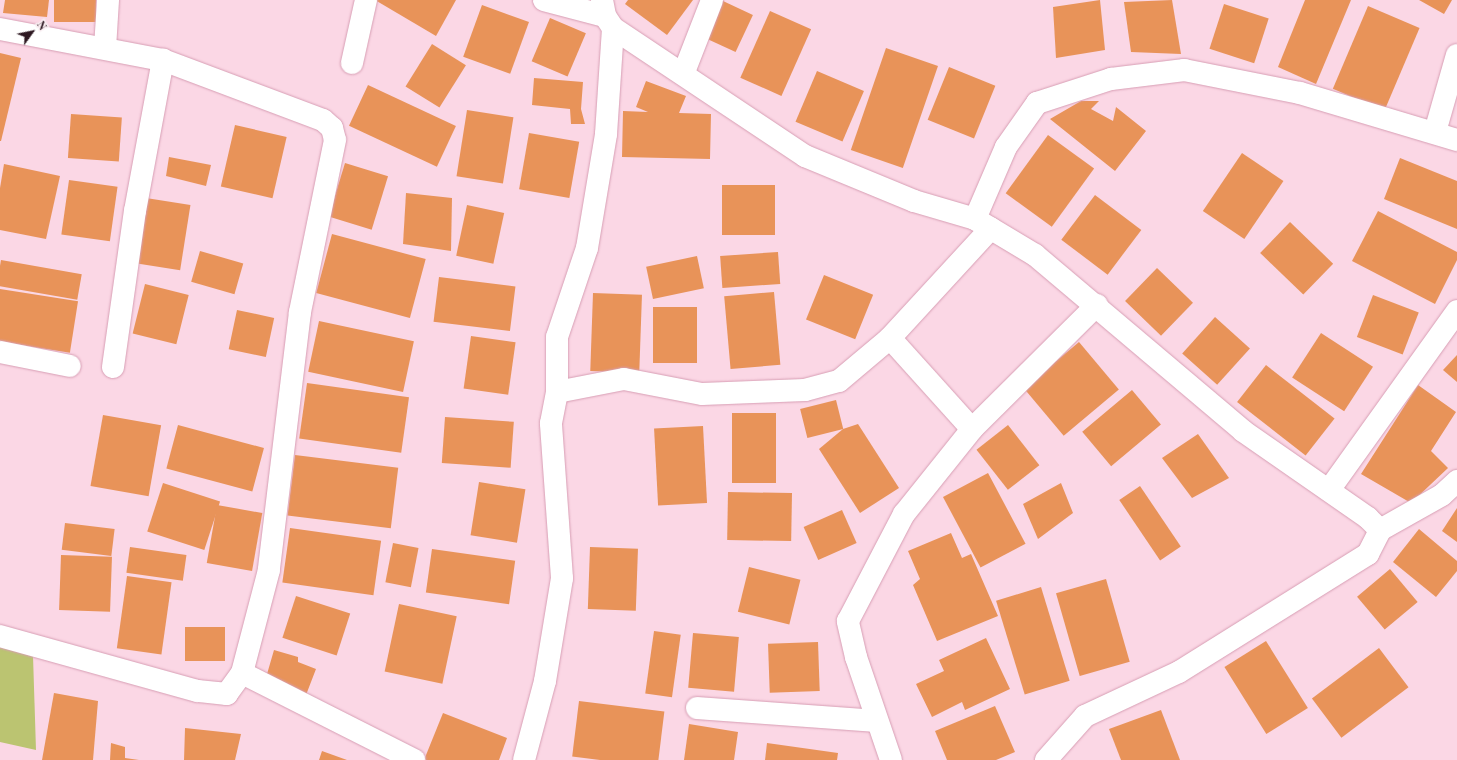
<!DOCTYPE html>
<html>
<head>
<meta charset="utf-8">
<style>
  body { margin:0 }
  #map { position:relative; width:1457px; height:760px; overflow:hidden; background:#fbd7e5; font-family:"Playfair Display",serif }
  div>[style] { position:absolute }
  .green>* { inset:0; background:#bbc471 }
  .building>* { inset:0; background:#e89359; transform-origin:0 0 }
  .roads { filter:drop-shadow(0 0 1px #d79eb4) drop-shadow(0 0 1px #d79eb4) }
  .minor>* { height:22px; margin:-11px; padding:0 11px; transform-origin:11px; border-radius:11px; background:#fff }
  span { translate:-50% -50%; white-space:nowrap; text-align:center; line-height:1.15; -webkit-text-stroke:3px #f8ecf0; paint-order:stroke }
  .north { position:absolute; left:12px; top:12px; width:40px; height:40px; -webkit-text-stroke:3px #f8ecf0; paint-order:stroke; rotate:57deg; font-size:11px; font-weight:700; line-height:16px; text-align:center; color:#2d1821 }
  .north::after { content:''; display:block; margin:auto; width:14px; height:18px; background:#2d1821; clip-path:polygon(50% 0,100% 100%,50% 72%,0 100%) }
</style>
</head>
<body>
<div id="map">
  <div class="green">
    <i style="clip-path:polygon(0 645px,33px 656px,36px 750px,0 742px)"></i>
  </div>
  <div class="building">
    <i style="clip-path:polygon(5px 0,49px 0,47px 17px,3px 13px)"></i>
    <i style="left:54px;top:0;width:42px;height:22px"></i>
    <i style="clip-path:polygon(375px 0,456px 0,436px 36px)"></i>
    <i style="clip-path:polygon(628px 0,693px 0,667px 35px,625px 4px)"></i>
    <i style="clip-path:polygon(1100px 0,1105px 50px,1056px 58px,1053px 7px)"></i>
    <i style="clip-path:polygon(1172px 0,1181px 54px,1131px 52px,1124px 2px)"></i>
    <i style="clip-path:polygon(1305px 0,1351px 0,1316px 84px,1278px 67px)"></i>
    <i style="clip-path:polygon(1419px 0,1452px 0,1444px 14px)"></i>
    <i style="left:723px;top:1px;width:33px;height:41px;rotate:25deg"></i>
    <i style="left:1224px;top:4px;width:47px;height:47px;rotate:18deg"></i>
    <i style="left:482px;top:5px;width:50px;height:55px;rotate:20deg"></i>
    <i style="left:1368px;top:6px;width:56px;height:90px;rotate:23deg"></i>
    <i style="left:770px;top:11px;width:45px;height:73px;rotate:24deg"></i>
    <i style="left:550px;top:18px;width:39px;height:47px;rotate:23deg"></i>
    <i style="left:432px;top:44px;width:40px;height:50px;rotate:32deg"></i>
    <i style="left:886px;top:48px;width:55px;height:108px;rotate:19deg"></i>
    <i style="clip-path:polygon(0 53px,21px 58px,1px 141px,0 141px)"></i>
    <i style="left:949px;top:67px;width:50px;height:57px;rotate:22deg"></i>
    <i style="left:817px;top:71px;width:51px;height:55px;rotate:23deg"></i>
    <i style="clip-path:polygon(534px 78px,583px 82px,581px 109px,585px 124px,571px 124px,570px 109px,532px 105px)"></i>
    <i style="clip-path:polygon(646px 81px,686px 96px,679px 113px,711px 114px,710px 159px,622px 157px,623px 111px,648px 112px,636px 107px)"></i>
    <i style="left:368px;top:85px;width:97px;height:45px;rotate:25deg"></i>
    <i style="clip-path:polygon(1081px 101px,1099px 101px,1091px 109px,1113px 121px,1116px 107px,1146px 131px,1115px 171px,1050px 119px)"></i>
    <i style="left:467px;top:110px;width:47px;height:67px;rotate:9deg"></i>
    <i style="left:71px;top:114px;width:51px;height:44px;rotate:4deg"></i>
    <i style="left:235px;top:125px;width:53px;height:63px;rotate:13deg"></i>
    <i style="left:529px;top:133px;width:51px;height:57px;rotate:10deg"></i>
    <i style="left:1048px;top:135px;width:57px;height:72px;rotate:36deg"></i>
    <i style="left:1242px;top:153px;width:50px;height:70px;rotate:34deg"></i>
    <i style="clip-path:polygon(169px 157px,211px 165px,206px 186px,166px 176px)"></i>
    <i style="clip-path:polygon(1400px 158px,1457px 181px,1457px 229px,1384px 199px)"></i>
    <i style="left:345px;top:163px;width:45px;height:56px;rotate:17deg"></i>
    <i style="clip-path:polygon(4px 164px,60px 176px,46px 239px,0 230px,0 188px)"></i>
    <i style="left:69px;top:180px;width:49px;height:55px;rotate:8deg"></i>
    <i style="left:722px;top:185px;width:53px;height:50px"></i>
    <i style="clip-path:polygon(406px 193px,452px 198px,451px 251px,403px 244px)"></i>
    <i style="left:1095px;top:195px;width:58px;height:56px;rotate:37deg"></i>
    <i style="left:146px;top:198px;width:45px;height:66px;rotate:9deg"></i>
    <i style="left:467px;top:205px;width:38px;height:52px;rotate:12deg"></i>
    <i style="clip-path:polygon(1378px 211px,1457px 252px,1457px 260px,1435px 304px,1352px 261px)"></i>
    <i style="left:1290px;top:222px;width:60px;height:43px;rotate:44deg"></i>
    <i style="left:332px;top:234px;width:97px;height:61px;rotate:15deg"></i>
    <i style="left:200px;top:251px;width:45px;height:32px;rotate:16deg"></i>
    <i style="left:778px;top:252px;width:32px;height:58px;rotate:86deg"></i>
    <i style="left:697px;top:256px;width:33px;height:52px;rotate:78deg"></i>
    <i style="left:1px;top:260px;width:82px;height:26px;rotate:10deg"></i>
    <i style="left:1157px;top:268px;width:50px;height:46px;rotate:44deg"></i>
    <i style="left:824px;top:275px;width:53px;height:48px;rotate:22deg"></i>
    <i style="left:439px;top:277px;width:77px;height:45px;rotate:7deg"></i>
    <i style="left:145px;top:284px;width:45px;height:51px;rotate:14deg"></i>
    <i style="left:0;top:289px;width:79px;height:52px;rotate:9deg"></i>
    <i style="left:774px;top:292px;width:73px;height:50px;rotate:85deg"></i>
    <i style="left:593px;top:293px;width:49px;height:78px;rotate:2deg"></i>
    <i style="left:1373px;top:295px;width:49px;height:45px;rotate:21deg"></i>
    <i style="left:653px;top:307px;width:44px;height:56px"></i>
    <i style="left:237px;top:310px;width:38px;height:40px;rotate:12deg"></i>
    <i style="left:1215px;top:317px;width:47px;height:49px;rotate:42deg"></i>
    <i style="left:319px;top:321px;width:97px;height:52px;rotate:12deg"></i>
    <i style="left:1321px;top:333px;width:62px;height:53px;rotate:33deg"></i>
    <i style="left:471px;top:336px;width:45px;height:53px;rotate:8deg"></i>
    <i style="left:1079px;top:342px;width:62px;height:72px;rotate:50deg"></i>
    <i style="clip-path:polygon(1457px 355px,1457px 382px,1443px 370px)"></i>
    <i style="left:1266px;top:365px;width:87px;height:47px;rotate:38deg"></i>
    <i style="left:307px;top:383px;width:103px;height:56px;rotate:8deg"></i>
    <i style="clip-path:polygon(1418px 385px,1456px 412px,1431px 451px,1448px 468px,1411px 503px,1361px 474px)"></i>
    <i style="left:1132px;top:390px;width:45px;height:65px;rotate:50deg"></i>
    <i style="left:836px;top:400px;width:30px;height:37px;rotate:76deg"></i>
    <i style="left:732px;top:413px;width:44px;height:70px"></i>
    <i style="left:103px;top:415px;width:59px;height:72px;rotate:10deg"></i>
    <i style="left:445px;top:417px;width:69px;height:46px;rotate:4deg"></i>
    <i style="clip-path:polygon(858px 424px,899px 488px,860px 513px,819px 449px,843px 429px)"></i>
    <i style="left:178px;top:425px;width:89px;height:45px;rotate:15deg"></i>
    <i style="left:1008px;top:425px;width:51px;height:40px;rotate:52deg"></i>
    <i style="left:703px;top:426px;width:77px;height:49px;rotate:87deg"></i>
    <i style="clip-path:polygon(1198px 434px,1229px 478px,1192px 498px,1162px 458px)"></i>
    <i style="left:295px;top:455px;width:104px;height:61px;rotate:7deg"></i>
    <i style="left:988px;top:473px;width:80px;height:51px;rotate:62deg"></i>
    <i style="left:479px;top:482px;width:47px;height:54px;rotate:9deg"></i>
    <i style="left:163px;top:483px;width:60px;height:51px;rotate:18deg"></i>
    <i style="clip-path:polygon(1061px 483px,1073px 513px,1038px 539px,1023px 504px)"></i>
    <i style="left:1140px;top:486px;width:73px;height:25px;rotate:56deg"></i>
    <i style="left:728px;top:492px;width:64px;height:48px;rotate:1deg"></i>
    <i style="left:217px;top:505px;width:46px;height:59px;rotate:10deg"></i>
    <i style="clip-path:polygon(1457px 508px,1457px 542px,1442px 531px)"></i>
    <i style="left:842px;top:510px;width:36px;height:42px;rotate:66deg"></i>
    <i style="left:65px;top:523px;width:50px;height:27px;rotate:7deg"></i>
    <i style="left:290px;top:528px;width:92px;height:55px;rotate:8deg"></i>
    <i style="clip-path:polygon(1419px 529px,1457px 561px,1457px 571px,1436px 597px,1393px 562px)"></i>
    <i style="clip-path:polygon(951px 533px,962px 558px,971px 554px,998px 616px,937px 641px,913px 585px,920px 579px,908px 551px)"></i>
    <i style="left:393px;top:543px;width:26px;height:40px;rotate:11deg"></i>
    <i style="left:130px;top:547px;width:57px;height:26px;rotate:8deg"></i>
    <i style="left:590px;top:547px;width:48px;height:62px;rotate:2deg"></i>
    <i style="left:432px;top:549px;width:84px;height:44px;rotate:8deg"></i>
    <i style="left:61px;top:555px;width:51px;height:55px;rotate:2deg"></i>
    <i style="left:749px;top:567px;width:53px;height:46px;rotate:14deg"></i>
    <i style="left:1390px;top:569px;width:43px;height:43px;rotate:50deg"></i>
    <i style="left:127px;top:576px;width:45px;height:73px;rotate:8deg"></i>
    <i style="left:1106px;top:579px;width:86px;height:52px;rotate:74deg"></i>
    <i style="left:1041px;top:587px;width:98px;height:47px;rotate:73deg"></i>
    <i style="left:296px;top:596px;width:57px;height:44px;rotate:18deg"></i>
    <i style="left:399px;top:604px;width:59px;height:69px;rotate:12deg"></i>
    <i style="left:185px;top:627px;width:40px;height:34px"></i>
    <i style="left:654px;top:631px;width:27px;height:63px;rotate:8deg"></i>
    <i style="left:693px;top:633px;width:46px;height:55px;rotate:5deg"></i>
    <i style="clip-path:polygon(986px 638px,1010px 689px,965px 710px,962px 702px,932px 717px,916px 684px,944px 671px,939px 660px)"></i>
    <i style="left:1266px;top:641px;width:79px;height:49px;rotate:58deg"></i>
    <i style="left:818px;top:642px;width:49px;height:50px;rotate:88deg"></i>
    <i style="left:1379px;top:648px;width:49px;height:84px;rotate:53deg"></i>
    <i style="clip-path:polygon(274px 650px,298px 657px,298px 662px,316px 669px,306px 695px,265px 681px)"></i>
    <i style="clip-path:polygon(54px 693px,98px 701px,93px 760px,42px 760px)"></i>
    <i style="left:579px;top:701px;width:86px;height:56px;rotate:7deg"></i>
    <i style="clip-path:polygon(995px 706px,1015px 752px,996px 760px,947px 760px,935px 731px)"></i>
    <i style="clip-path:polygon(1161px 710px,1180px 760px,1121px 760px,1109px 729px)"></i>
    <i style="clip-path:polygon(443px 713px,507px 738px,499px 760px,424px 760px)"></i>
    <i style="clip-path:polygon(689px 724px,738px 732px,734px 760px,684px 760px)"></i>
    <i style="clip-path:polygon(185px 728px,241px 734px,235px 760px,184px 760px)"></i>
    <i style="clip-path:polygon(111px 743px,125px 747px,125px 758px,139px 760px,110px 760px)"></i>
    <i style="clip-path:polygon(767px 743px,838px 753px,837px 760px,765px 760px)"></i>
    <i style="clip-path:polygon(322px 751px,347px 760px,319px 760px)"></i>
  </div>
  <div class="roads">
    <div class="minor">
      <i style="left:544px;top:0;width:63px;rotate:14.7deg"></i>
      <i style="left:602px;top:0;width:16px;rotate:79deg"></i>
      <i style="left:605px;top:16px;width:14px;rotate:56deg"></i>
      <i style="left:613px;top:28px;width:231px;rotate:33.7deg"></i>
      <i style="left:805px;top:156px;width:118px;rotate:22.4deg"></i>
      <i style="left:914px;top:201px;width:64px;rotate:16.4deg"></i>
      <i style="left:975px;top:219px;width:70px;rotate:31deg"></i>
      <i style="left:1035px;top:255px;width:272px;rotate:40.2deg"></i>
      <i style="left:1243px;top:431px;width:152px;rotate:34.8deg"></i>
      <i style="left:1368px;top:518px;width:17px;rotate:45deg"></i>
      <i style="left:0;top:29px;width:166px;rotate:10.8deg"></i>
      <i style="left:163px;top:60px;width:171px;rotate:20.6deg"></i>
      <i style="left:323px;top:120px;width:12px;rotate:42deg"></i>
      <i style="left:332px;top:128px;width:12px;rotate:76deg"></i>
      <i style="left:335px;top:140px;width:176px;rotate:101.5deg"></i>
      <i style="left:300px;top:312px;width:260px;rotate:96.9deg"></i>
      <i style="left:269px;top:570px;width:106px;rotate:104.7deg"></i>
      <i style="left:242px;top:673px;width:26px;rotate:126deg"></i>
      <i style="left:227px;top:694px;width:30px;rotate:-174deg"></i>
      <i style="left:197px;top:691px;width:205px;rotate:-164.4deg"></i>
      <i style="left:105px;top:48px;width:48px;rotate:-86.4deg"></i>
      <i style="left:352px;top:63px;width:65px;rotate:-77.5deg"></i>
      <i style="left:684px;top:72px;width:77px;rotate:-68.7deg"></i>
      <i style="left:1435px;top:132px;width:80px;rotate:-74.1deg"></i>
      <i style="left:975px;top:219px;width:78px;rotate:-66.7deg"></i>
      <i style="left:1006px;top:147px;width:54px;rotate:-54.8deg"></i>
      <i style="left:1037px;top:103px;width:78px;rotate:-18deg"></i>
      <i style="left:1111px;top:79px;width:74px;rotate:-7deg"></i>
      <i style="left:1184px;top:70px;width:118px;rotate:11.2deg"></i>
      <i style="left:1300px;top:93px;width:164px;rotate:16.7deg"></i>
      <i style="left:890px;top:338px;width:122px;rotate:48deg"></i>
      <i style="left:0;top:352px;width:71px;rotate:11.3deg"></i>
      <i style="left:113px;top:367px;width:158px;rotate:-82deg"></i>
      <i style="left:135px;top:211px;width:154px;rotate:-79.5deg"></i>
      <i style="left:557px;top:392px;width:68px;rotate:-11deg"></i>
      <i style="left:624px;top:379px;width:79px;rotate:10.9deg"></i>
      <i style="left:702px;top:394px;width:103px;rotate:-2.2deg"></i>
      <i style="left:805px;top:390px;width:35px;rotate:-15deg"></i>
      <i style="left:839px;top:381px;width:67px;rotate:-40.1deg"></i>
      <i style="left:890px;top:338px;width:149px;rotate:-47.4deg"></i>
      <i style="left:1329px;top:490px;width:220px;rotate:-54.4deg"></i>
      <i style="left:242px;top:673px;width:193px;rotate:26.8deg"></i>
      <i style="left:697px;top:708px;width:180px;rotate:4.1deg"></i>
      <i style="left:524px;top:760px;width:82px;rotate:-75.1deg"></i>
      <i style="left:545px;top:681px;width:104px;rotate:-80.6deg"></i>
      <i style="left:562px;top:578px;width:155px;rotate:-94.1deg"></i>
      <i style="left:551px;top:423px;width:32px;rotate:-79deg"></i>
      <i style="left:557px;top:392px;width:55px;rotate:-90deg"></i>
      <i style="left:557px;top:337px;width:94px;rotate:-71.4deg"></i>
      <i style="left:587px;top:248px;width:116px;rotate:-80.5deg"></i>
      <i style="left:606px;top:134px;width:106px;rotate:-86.2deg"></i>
      <i style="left:891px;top:760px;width:109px;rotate:-108.8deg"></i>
      <i style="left:856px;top:657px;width:37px;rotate:-103deg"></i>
      <i style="left:848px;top:621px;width:121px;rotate:-62.4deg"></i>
      <i style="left:904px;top:514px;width:109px;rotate:-51.3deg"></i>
      <i style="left:972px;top:429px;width:176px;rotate:-44.8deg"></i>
      <i style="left:1046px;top:760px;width:59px;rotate:-48.4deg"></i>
      <i style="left:1085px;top:716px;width:104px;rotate:-25.1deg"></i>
      <i style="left:1179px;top:672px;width:223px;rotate:-32deg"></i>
      <i style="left:1368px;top:554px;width:27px;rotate:-63deg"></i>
      <i style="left:1380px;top:530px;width:71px;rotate:-29.4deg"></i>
      <i style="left:1442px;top:495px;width:21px;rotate:-43deg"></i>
    </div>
  </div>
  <div class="north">N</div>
</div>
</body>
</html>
